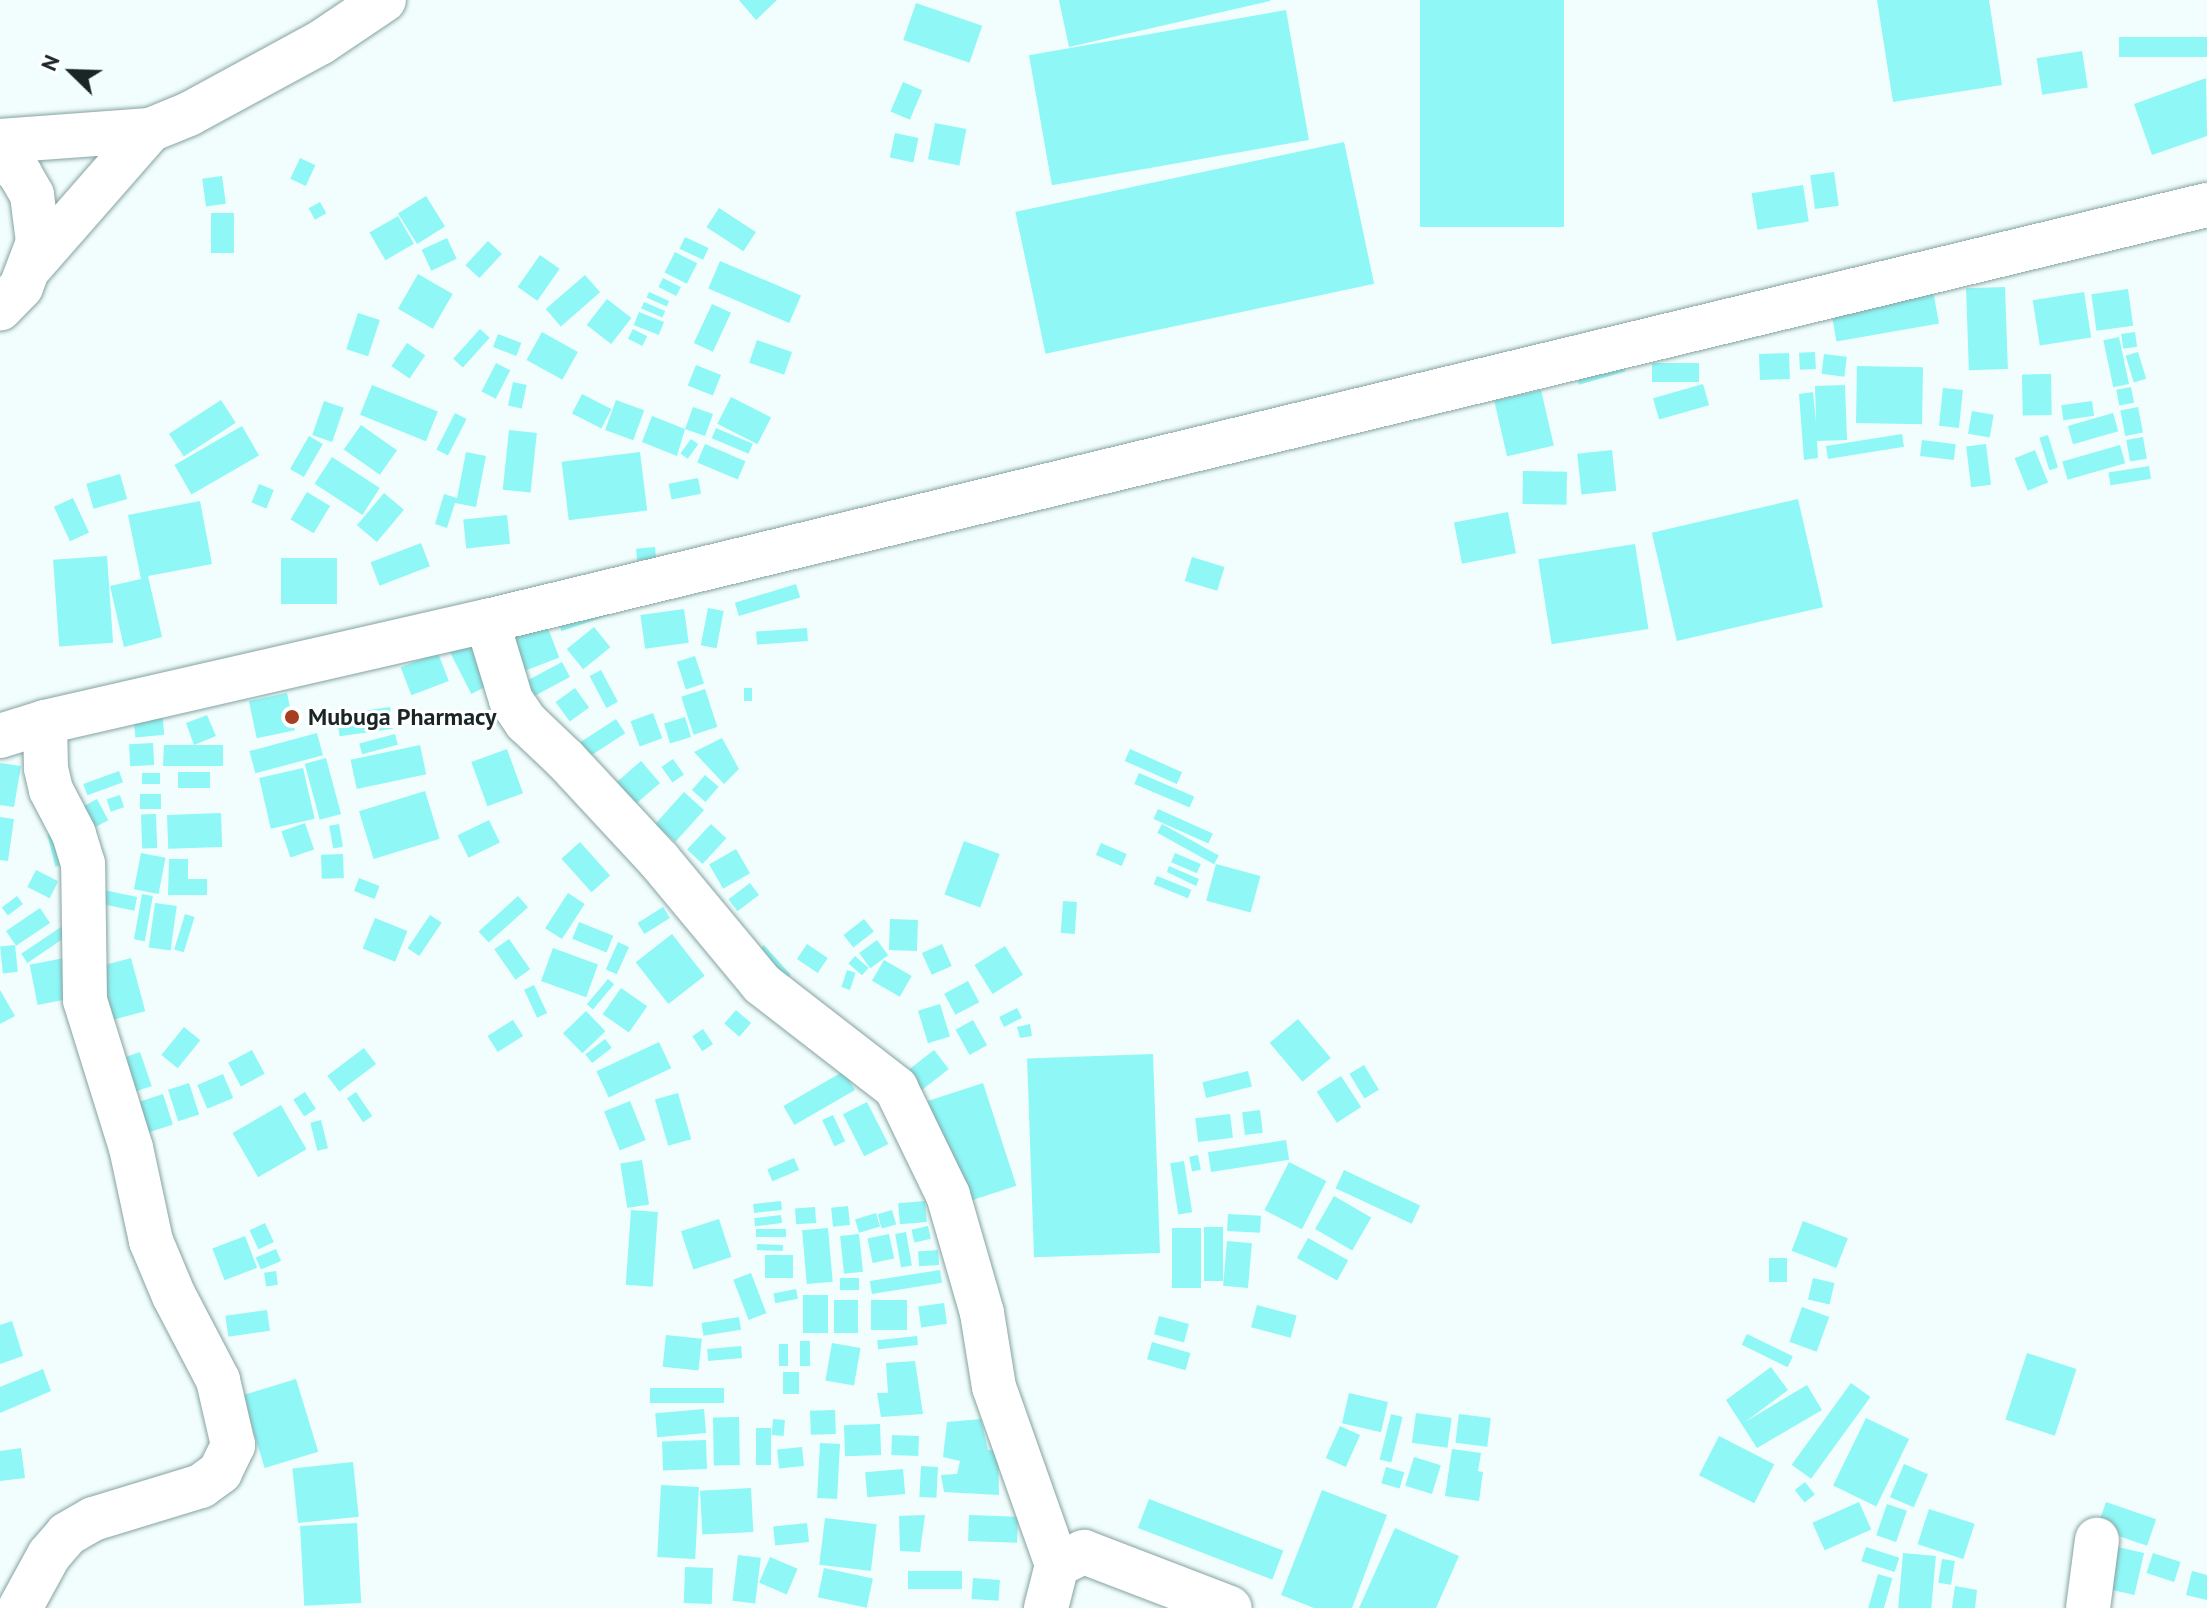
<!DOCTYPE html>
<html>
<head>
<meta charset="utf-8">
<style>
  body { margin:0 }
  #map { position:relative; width:2207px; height:1608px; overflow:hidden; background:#f1fefd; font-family:"PT Sans",sans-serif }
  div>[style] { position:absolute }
  .building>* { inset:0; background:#8ff7f6; transform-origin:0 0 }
  .roads { filter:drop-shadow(0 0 2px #85a2a2) drop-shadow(0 0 2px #85a2a2) }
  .minor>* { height:44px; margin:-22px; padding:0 22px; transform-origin:22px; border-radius:22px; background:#fff }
  .dots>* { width:22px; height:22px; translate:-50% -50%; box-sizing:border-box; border:4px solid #fff; border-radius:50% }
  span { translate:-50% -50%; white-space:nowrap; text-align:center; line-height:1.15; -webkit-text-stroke:6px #fff; paint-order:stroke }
  .poi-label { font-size:24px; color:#1a2626; font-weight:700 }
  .left { translate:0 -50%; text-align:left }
  .north { position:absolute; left:32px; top:32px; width:80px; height:80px; -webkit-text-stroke:6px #fff; paint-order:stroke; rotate:293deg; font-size:22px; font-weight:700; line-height:32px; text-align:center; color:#1a2626 }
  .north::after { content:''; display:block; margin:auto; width:28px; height:36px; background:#1a2626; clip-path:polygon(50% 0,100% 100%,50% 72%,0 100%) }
</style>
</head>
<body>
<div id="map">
  <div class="building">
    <i style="clip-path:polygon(739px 0,777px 0,756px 20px)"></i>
    <i style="clip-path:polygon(1059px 0,1270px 0,1270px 1px,1069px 47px)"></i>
    <i style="left:1420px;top:0;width:144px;height:227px"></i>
    <i style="clip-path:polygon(1877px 0,1989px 0,2002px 85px,1893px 102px)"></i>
    <i style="left:916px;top:3px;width:70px;height:39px;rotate:19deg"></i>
    <i style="left:1286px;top:10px;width:132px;height:261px;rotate:80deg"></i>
    <i style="left:2207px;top:37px;width:20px;height:88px;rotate:90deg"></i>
    <i style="left:2082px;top:51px;width:37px;height:46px;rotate:81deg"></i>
    <i style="clip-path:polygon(2206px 78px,2207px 136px,2152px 155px,2134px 104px)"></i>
    <i style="left:903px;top:82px;width:21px;height:32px;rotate:23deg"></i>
    <i style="left:935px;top:123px;width:32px;height:37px;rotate:11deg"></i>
    <i style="left:895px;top:133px;width:24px;height:25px;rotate:12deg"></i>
    <i style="left:1344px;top:142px;width:145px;height:336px;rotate:78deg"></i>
    <i style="left:300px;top:158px;width:17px;height:23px;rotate:25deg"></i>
    <i style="left:1834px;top:172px;width:34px;height:24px;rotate:82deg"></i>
    <i style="left:222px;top:176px;width:28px;height:20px;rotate:82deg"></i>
    <i style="left:1803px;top:185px;width:37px;height:52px;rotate:81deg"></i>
    <i style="left:426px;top:196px;width:36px;height:33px;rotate:58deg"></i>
    <i style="left:320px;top:202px;width:13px;height:13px;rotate:61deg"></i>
    <i style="left:719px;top:208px;width:44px;height:23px;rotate:33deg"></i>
    <i style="left:211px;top:213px;width:23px;height:40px"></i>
    <i style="left:398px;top:216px;width:32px;height:33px;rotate:60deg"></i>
    <i style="left:685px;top:237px;width:26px;height:13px;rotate:25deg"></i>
    <i style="left:447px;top:238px;width:23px;height:28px;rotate:65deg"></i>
    <i style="left:488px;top:241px;width:19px;height:33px;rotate:43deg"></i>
    <i style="left:675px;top:252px;width:25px;height:23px;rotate:27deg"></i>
    <i style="left:540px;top:255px;width:24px;height:39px;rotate:35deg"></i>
    <i style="left:720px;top:261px;width:88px;height:30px;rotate:23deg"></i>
    <i style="left:418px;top:274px;width:40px;height:40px;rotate:30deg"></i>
    <i style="left:585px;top:275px;width:23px;height:52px;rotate:49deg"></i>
    <i style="left:663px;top:278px;width:20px;height:10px;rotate:27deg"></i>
    <i style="left:2005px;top:287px;width:82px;height:39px;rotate:88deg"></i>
    <i style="left:2128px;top:289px;width:37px;height:37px;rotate:82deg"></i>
    <i style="left:1933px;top:290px;width:34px;height:104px;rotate:80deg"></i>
    <i style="left:649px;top:292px;width:22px;height:6px;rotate:24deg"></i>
    <i style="left:2084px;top:292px;width:46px;height:52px;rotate:81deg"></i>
    <i style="left:607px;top:299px;width:31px;height:33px;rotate:38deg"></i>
    <i style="left:644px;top:302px;width:23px;height:7px;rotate:23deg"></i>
    <i style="left:712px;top:304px;width:21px;height:43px;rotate:25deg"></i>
    <i style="left:639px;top:312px;width:27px;height:14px;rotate:22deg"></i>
    <i style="left:358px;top:313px;width:23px;height:38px;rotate:18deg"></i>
    <i style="left:480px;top:329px;width:13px;height:40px;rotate:42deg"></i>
    <i style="left:633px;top:329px;width:16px;height:11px;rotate:27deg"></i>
    <i style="left:542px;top:332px;width:41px;height:32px;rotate:29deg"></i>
    <i style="left:2135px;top:332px;width:15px;height:14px;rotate:82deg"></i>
    <i style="left:498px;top:334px;width:25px;height:14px;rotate:21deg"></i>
    <i style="left:2119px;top:337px;width:48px;height:16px;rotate:78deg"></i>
    <i style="left:757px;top:340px;width:37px;height:24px;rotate:19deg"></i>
    <i style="left:407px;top:343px;width:22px;height:28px;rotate:34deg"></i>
    <i style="left:1815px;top:352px;width:17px;height:16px;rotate:87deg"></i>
    <i style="left:2138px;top:352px;width:28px;height:13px;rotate:73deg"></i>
    <i style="left:1789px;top:353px;width:26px;height:30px;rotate:88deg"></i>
    <i style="left:1824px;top:354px;width:23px;height:20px;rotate:7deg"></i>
    <i style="left:1621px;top:357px;width:15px;height:48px;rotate:74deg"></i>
    <i style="left:496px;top:363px;width:16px;height:32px;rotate:27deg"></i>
    <i style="left:1652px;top:363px;width:47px;height:19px"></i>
    <i style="left:696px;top:365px;width:27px;height:22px;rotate:22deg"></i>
    <i style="left:1857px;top:366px;width:66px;height:57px;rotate:1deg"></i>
    <i style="left:2051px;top:374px;width:41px;height:29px;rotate:89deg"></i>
    <i style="left:513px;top:382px;width:14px;height:24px;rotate:12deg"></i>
    <i style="left:1703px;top:384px;width:22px;height:52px;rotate:74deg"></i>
    <i style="left:372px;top:385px;width:71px;height:32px;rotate:22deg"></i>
    <i style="clip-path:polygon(1845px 385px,1847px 440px,1817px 441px,1818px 458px,1804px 460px,1799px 394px,1813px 392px,1816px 422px,1815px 386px)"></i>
    <i style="left:2131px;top:387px;width:16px;height:15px;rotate:79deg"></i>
    <i style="left:1943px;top:388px;width:20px;height:38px;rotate:6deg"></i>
    <i style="left:1541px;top:390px;width:57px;height:48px;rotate:77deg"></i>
    <i style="left:582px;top:394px;width:33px;height:22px;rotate:27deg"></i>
    <i style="left:731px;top:397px;width:45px;height:30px;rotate:27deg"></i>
    <i style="left:221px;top:400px;width:27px;height:62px;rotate:57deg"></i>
    <i style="left:616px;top:400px;width:30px;height:32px;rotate:20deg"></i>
    <i style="left:324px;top:401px;width:21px;height:36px;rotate:19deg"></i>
    <i style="left:2092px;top:401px;width:15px;height:31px;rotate:82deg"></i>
    <i style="clip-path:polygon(693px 407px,713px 414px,705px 436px,685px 429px,677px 456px,642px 442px,652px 416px,685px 429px)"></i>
    <i style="left:2138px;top:407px;width:26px;height:18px;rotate:79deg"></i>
    <i style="left:1972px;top:411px;width:22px;height:23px;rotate:10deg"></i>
    <i style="left:455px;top:413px;width:13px;height:41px;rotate:27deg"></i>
    <i style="left:2113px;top:413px;width:19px;height:47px;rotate:74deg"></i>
    <i style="left:361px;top:425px;width:44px;height:30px;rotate:35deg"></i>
    <i style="left:242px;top:426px;width:34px;height:78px;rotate:60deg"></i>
    <i style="left:716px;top:428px;width:40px;height:11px;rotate:23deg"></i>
    <i style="left:509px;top:430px;width:28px;height:60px;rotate:6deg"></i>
    <i style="left:1902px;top:434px;width:13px;height:77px;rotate:81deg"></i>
    <i style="left:2048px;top:435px;width:34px;height:9px;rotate:73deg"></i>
    <i style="left:309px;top:436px;width:16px;height:38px;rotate:30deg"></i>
    <i style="left:2143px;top:437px;width:22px;height:17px;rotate:80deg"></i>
    <i style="left:691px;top:439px;width:9px;height:18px;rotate:36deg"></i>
    <i style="left:1922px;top:440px;width:34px;height:16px;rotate:7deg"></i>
    <i style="left:705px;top:444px;width:44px;height:20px;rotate:23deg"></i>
    <i style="left:1986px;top:444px;width:41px;height:20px;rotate:83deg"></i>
    <i style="left:2120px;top:445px;width:19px;height:60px;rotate:74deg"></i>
    <i style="left:1612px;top:450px;width:41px;height:35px;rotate:84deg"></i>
    <i style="left:2035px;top:450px;width:35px;height:22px;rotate:68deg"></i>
    <i style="clip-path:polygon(466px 452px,486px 456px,476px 507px,455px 503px,447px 528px,435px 524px,444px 494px,457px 498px)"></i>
    <i style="left:640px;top:452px;width:59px;height:79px;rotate:83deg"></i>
    <i style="left:332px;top:457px;width:57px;height:32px;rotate:33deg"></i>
    <i style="left:2149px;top:466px;width:13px;height:41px;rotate:81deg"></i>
    <i style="left:1523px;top:471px;width:44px;height:33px;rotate:1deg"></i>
    <i style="left:120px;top:474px;width:26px;height:35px;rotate:74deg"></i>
    <i style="left:698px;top:478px;width:16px;height:30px;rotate:79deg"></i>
    <i style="left:259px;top:484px;width:16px;height:20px;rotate:22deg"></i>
    <i style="left:307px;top:492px;width:27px;height:32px;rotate:31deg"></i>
    <i style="left:384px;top:493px;width:26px;height:42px;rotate:40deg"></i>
    <i style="left:73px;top:498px;width:38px;height:21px;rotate:65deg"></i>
    <i style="left:1798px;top:499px;width:111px;height:150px;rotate:77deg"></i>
    <i style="clip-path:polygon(200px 501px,212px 564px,148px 576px,162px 637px,124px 647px,110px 586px,141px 579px,128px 515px)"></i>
    <i style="left:1508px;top:512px;width:42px;height:55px;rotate:79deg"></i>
    <i style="left:507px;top:515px;width:29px;height:44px;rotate:84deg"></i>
    <i style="left:421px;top:543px;width:25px;height:54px;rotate:69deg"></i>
    <i style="left:1635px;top:544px;width:86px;height:98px;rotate:81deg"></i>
    <i style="left:655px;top:547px;width:12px;height:19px;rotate:85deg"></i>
    <i style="left:107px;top:556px;width:87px;height:54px;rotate:86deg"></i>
    <i style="left:1192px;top:557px;width:34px;height:25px;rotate:17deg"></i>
    <i style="left:281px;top:558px;width:56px;height:46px"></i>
    <i style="left:796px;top:584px;width:14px;height:64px;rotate:73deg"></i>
    <i style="left:603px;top:598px;width:18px;height:50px;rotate:71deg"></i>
    <i style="left:708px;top:608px;width:16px;height:38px;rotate:11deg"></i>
    <i style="left:684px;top:609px;width:34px;height:44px;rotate:82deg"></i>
    <i style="left:541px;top:610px;width:51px;height:45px;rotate:69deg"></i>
    <i style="left:594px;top:627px;width:26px;height:35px;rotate:51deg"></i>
    <i style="left:807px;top:628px;width:13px;height:51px;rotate:86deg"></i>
    <i style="left:474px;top:631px;width:55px;height:31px;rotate:63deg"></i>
    <i style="left:438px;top:653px;width:30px;height:40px;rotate:69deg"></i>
    <i style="left:695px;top:656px;width:29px;height:19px;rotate:72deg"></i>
    <i style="left:562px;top:662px;width:17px;height:44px;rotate:62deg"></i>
    <i style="left:601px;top:670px;width:36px;height:13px;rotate:62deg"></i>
    <i style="left:575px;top:688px;width:24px;height:24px;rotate:54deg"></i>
    <i style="left:744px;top:688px;width:8px;height:13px"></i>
    <i style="left:705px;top:689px;width:40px;height:25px;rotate:72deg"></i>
    <i style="left:287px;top:693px;width:38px;height:39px;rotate:78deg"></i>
    <i style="left:161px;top:698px;width:37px;height:29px;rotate:85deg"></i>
    <i style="left:390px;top:707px;width:22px;height:54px;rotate:82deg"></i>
    <i style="left:653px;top:713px;width:27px;height:24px;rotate:70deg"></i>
    <i style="clip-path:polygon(207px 715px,216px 736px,194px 745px,223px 745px,223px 766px,163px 766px,164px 745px,194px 745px,186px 723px)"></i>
    <i style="left:685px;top:717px;width:21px;height:22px;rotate:73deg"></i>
    <i style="left:616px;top:719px;width:17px;height:44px;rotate:57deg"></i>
    <i style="left:317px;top:733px;width:23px;height:70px;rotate:75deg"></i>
    <i style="left:395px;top:734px;width:11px;height:37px;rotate:75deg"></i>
    <i style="clip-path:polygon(722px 738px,739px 769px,724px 784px,694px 752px)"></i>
    <i style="left:153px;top:743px;width:22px;height:24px;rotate:87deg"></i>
    <i style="left:420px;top:745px;width:30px;height:71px;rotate:78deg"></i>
    <i style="left:507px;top:749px;width:47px;height:38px;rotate:70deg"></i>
    <i style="left:1130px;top:749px;width:57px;height:13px;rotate:24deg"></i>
    <i style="left:326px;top:758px;width:58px;height:22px;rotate:75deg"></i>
    <i style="left:673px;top:759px;width:19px;height:14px;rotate:55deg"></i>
    <i style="left:641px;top:761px;width:29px;height:35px;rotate:49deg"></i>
    <i style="clip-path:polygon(0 763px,21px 766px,14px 807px,0 805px)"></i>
    <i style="left:303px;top:768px;width:52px;height:45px;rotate:77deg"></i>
    <i style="left:119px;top:771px;width:12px;height:38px;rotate:70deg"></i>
    <i style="left:178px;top:772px;width:32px;height:16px"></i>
    <i style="left:142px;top:773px;width:18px;height:11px"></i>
    <i style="left:1139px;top:773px;width:60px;height:12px;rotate:23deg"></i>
    <i style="left:705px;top:775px;width:18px;height:20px;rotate:41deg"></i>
    <i style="left:425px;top:791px;width:50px;height:69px;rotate:73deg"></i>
    <i style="left:684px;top:792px;width:27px;height:43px;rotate:42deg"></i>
    <i style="left:161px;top:794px;width:15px;height:21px;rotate:90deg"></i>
    <i style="left:120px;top:795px;width:13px;height:14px;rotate:72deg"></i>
    <i style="left:97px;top:799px;width:24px;height:19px;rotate:62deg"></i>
    <i style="left:1158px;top:809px;width:60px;height:11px;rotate:24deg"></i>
    <i style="left:221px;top:813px;width:34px;height:54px;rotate:88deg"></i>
    <i style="left:156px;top:814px;width:34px;height:15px;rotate:88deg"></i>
    <i style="clip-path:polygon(0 817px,14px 819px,8px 861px,0 860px)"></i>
    <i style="left:489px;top:820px;width:25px;height:35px;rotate:64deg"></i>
    <i style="left:305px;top:823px;width:28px;height:25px;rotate:71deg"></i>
    <i style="left:339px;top:824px;width:23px;height:10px;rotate:80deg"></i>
    <i style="left:711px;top:824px;width:21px;height:35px;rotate:43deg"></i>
    <i style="left:1162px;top:824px;width:65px;height:10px;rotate:29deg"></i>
    <i style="left:58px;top:832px;width:33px;height:11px;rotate:76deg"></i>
    <i style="left:964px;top:841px;width:38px;height:57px;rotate:20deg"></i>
    <i style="left:580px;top:842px;width:45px;height:25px;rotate:48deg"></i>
    <i style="left:1101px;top:843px;width:28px;height:13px;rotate:23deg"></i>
    <i style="left:736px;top:849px;width:28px;height:31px;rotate:60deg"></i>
    <i style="left:141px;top:853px;width:25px;height:37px;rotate:11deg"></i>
    <i style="left:1175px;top:853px;width:28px;height:10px;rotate:23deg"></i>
    <i style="left:343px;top:854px;width:24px;height:22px;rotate:88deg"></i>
    <i style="clip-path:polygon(169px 859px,188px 859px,188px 879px,207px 879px,207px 895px,168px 895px)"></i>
    <i style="left:1216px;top:864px;width:46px;height:38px;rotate:15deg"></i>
    <i style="clip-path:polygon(1169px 866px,1199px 879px,1196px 886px,1167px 872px)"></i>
    <i style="left:36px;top:870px;width:25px;height:19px;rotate:27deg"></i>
    <i style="left:1157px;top:876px;width:37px;height:9px;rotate:22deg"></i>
    <i style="left:359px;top:878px;width:22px;height:14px;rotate:21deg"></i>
    <i style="left:750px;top:883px;width:15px;height:27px;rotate:53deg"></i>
    <i style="left:99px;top:889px;width:39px;height:14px;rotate:12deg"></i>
    <i style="left:568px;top:893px;width:20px;height:42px;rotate:33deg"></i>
    <i style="left:142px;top:894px;width:11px;height:46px;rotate:10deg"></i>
    <i style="left:17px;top:896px;width:10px;height:19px;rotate:53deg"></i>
    <i style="left:518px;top:896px;width:15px;height:53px;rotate:48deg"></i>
    <i style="left:1063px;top:901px;width:14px;height:32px;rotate:4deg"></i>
    <i style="left:155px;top:903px;width:22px;height:45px;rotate:8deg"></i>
    <i style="left:663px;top:907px;width:13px;height:30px;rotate:58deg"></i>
    <i style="left:40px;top:908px;width:18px;height:41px;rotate:56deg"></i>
    <i style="left:185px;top:914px;width:10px;height:37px;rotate:17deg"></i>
    <i style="left:430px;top:915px;width:14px;height:40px;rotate:34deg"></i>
    <i style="left:375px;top:918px;width:35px;height:33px;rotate:22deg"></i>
    <i style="left:864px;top:919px;width:16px;height:26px;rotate:52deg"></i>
    <i style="left:890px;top:919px;width:28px;height:31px;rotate:2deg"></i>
    <i style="left:579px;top:922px;width:37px;height:18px;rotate:22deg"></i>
    <i style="left:61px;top:927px;width:11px;height:48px;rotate:56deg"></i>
    <i style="left:672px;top:934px;width:53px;height:46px;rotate:52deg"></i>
    <i style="left:509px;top:939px;width:37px;height:18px;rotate:55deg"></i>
    <i style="left:877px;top:940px;width:19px;height:22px;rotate:54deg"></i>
    <i style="left:618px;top:942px;width:12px;height:30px;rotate:24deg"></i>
    <i style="left:807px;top:944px;width:25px;height:18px;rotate:34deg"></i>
    <i style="left:942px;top:944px;width:24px;height:22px;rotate:66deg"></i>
    <i style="left:15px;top:945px;width:27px;height:15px;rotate:84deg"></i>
    <i style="left:764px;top:945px;width:40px;height:15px;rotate:48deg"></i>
    <i style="left:1005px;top:946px;width:34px;height:36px;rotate:58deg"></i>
    <i style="left:553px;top:948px;width:48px;height:35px;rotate:20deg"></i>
    <i style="left:855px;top:956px;width:18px;height:10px;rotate:41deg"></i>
    <i style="left:69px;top:957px;width:41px;height:40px;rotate:79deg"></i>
    <i style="left:131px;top:958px;width:55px;height:33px;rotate:75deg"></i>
    <i style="left:884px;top:960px;width:32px;height:24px;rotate:30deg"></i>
    <i style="left:847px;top:970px;width:9px;height:18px;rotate:18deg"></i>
    <i style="left:608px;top:979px;width:8px;height:33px;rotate:40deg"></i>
    <i style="left:968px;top:981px;width:24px;height:27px;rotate:62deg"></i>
    <i style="left:534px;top:985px;width:31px;height:11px;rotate:65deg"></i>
    <i style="left:621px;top:988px;width:32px;height:32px;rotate:35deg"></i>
    <i style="clip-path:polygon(0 990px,15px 1016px,0 1024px)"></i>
    <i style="left:940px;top:1004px;width:34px;height:23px;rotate:73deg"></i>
    <i style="left:1017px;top:1008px;width:11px;height:20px;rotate:63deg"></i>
    <i style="left:736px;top:1010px;width:20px;height:18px;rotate:41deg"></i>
    <i style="left:586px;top:1011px;width:28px;height:32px;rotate:46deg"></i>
    <i style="left:1298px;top:1019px;width:51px;height:37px;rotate:50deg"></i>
    <i style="left:513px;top:1020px;width:19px;height:30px;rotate:58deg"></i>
    <i style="left:973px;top:1020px;width:29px;height:20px;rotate:61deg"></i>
    <i style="clip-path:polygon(1030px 1024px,1032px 1036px,1020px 1038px,1017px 1027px)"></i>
    <i style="left:184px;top:1027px;width:21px;height:36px;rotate:39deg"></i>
    <i style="left:703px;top:1029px;width:18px;height:13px;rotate:56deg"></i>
    <i style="left:605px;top:1039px;width:11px;height:25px;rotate:52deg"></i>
    <i style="left:659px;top:1042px;width:29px;height:69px;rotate:65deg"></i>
    <i style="left:364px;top:1048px;width:20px;height:46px;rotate:53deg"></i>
    <i style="left:252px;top:1050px;width:27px;height:27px;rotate:62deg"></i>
    <i style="left:934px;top:1050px;width:24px;height:35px;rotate:52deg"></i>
    <i style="left:140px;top:1052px;width:36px;height:23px;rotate:71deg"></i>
    <i style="left:1153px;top:1054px;width:199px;height:126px;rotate:88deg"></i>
    <i style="left:1364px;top:1065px;width:29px;height:17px;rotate:59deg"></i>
    <i style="left:844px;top:1071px;width:22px;height:70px;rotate:60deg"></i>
    <i style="left:1248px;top:1071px;width:16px;height:47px;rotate:76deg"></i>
    <i style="left:223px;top:1074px;width:26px;height:28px;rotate:67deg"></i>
    <i style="left:1341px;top:1076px;width:37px;height:29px;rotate:57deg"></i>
    <i style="left:189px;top:1083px;width:33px;height:22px;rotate:72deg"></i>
    <i style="left:983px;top:1083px;width:108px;height:58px;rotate:72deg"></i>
    <i style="left:305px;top:1092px;width:20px;height:14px;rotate:57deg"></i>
    <i style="left:356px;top:1092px;width:29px;height:11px;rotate:56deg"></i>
    <i style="left:678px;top:1093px;width:48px;height:24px;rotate:74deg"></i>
    <i style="left:163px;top:1094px;width:32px;height:29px;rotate:72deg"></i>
    <i style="left:630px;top:1101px;width:42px;height:28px;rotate:68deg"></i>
    <i style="left:867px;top:1102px;width:47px;height:27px;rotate:63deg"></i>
    <i style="left:281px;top:1105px;width:51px;height:56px;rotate:60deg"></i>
    <i style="left:1260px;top:1110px;width:23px;height:18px;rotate:83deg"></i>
    <i style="left:1230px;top:1114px;width:24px;height:35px;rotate:83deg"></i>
    <i style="left:833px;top:1115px;width:29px;height:12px;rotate:65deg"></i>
    <i style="left:321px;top:1120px;width:29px;height:11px;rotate:76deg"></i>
    <i style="left:1286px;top:1140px;width:20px;height:79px;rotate:81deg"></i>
    <i style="left:1198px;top:1155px;width:15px;height:9px;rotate:79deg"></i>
    <i style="left:794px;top:1158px;width:13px;height:29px;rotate:67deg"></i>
    <i style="left:642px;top:1160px;width:45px;height:22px;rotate:81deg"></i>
    <i style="left:1184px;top:1161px;width:52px;height:14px;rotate:81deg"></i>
    <i style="left:1289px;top:1162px;width:42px;height:54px;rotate:27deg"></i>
    <i style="left:1344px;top:1170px;width:84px;height:20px;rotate:25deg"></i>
    <i style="left:1334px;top:1196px;width:43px;height:38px;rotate:30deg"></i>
    <i style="left:781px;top:1201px;width:9px;height:28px;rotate:84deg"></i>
    <i style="left:925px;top:1201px;width:21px;height:27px;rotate:85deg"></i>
    <i style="left:848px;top:1206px;width:19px;height:17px;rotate:84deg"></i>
    <i style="left:815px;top:1207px;width:16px;height:20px;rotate:86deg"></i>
    <i style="left:631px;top:1210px;width:27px;height:75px;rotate:4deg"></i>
    <i style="left:892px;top:1210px;width:15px;height:15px;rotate:74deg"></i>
    <i style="left:876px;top:1213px;width:14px;height:22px;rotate:73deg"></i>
    <i style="left:1228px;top:1214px;width:33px;height:17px;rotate:3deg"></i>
    <i style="left:781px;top:1215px;width:8px;height:27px;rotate:83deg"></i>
    <i style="left:719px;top:1219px;width:40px;height:40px;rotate:72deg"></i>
    <i style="left:1803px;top:1221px;width:48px;height:32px;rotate:21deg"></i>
    <i style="left:265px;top:1223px;width:21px;height:17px;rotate:65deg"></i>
    <i style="left:928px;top:1226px;width:13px;height:17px;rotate:77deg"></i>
    <i style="left:1204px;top:1227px;width:19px;height:54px"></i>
    <i style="left:828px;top:1228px;width:54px;height:26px;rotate:85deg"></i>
    <i style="left:1172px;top:1228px;width:29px;height:60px"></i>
    <i style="left:786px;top:1229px;width:8px;height:30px;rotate:90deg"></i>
    <i style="left:906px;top:1232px;width:34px;height:11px;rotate:80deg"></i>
    <i style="left:859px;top:1234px;width:38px;height:19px;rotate:84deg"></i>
    <i style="left:889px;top:1234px;width:25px;height:22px;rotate:78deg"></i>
    <i style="left:245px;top:1236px;width:34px;height:35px;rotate:69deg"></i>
    <i style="left:1308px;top:1238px;width:46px;height:23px;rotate:29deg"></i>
    <i style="left:1227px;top:1241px;width:25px;height:45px;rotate:5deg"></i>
    <i style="left:757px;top:1244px;width:26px;height:6px;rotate:2deg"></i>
    <i style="left:276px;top:1249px;width:13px;height:22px;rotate:67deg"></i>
    <i style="left:938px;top:1250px;width:15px;height:20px;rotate:86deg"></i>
    <i style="left:765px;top:1255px;width:28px;height:23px"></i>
    <i style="left:1769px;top:1258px;width:18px;height:24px"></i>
    <i style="left:940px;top:1270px;width:13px;height:71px;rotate:81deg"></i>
    <i style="left:276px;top:1271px;width:14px;height:12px;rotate:82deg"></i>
    <i style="left:751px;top:1273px;width:43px;height:19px;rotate:69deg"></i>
    <i style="left:840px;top:1278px;width:19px;height:12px"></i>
    <i style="left:1813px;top:1278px;width:22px;height:22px;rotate:13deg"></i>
    <i style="left:796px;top:1289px;width:10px;height:23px;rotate:79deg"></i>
    <i style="left:803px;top:1295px;width:25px;height:38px"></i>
    <i style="left:834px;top:1300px;width:24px;height:33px"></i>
    <i style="left:871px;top:1300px;width:36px;height:30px"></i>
    <i style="left:944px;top:1303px;width:21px;height:26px;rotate:82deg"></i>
    <i style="left:1257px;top:1305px;width:41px;height:23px;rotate:15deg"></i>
    <i style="left:1802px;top:1307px;width:29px;height:37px;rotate:20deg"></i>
    <i style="left:267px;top:1310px;width:21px;height:42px;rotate:82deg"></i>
    <i style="left:1159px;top:1316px;width:31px;height:19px;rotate:15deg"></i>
    <i style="left:739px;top:1317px;width:13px;height:38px;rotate:81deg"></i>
    <i style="clip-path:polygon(12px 1321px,23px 1356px,0 1364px,0 1325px)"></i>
    <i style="left:1747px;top:1334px;width:51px;height:12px;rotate:26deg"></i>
    <i style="left:666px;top:1335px;width:36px;height:32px;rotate:6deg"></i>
    <i style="left:917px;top:1336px;width:9px;height:40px;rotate:84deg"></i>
    <i style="left:800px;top:1341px;width:10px;height:25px"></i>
    <i style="left:1152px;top:1342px;width:40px;height:18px;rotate:16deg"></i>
    <i style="left:832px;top:1343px;width:29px;height:38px;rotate:10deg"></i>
    <i style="left:779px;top:1344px;width:9px;height:22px"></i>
    <i style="left:741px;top:1346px;width:12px;height:34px;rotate:85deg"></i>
    <i style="left:2027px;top:1353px;width:52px;height:70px;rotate:18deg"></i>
    <i style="clip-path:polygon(915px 1361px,923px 1414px,881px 1417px,877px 1393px,888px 1393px,886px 1363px)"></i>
    <i style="clip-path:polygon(1771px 1367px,1788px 1390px,1745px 1422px,1807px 1385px,1822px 1410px,1757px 1448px,1726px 1400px)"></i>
    <i style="clip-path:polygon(43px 1369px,51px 1391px,0 1413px,0 1387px)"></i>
    <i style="left:783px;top:1372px;width:16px;height:22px"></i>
    <i style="left:296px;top:1379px;width:76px;height:56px;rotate:73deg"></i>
    <i style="left:1851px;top:1383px;width:24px;height:101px;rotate:36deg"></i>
    <i style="left:650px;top:1388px;width:74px;height:15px"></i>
    <i style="left:1349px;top:1393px;width:40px;height:31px;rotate:13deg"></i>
    <i style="left:704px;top:1409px;width:24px;height:49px;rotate:85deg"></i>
    <i style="left:835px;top:1410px;width:24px;height:25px;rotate:88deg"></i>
    <i style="left:1416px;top:1413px;width:36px;height:30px;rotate:8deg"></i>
    <i style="left:1391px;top:1414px;width:12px;height:47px;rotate:14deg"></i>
    <i style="left:1459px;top:1414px;width:32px;height:29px;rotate:7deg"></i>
    <i style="left:739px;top:1417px;width:48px;height:26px;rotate:89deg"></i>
    <i style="left:1866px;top:1418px;width:48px;height:75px;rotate:26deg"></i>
    <i style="left:773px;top:1419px;width:12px;height:16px;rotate:5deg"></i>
    <i style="clip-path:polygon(981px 1419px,988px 1450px,998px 1451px,999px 1495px,944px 1492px,941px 1475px,957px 1474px,960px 1461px,943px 1457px,947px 1422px)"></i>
    <i style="left:880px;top:1424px;width:31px;height:36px;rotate:88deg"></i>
    <i style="left:1340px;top:1426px;width:22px;height:35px;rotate:24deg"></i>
    <i style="left:771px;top:1428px;width:37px;height:15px;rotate:90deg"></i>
    <i style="left:892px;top:1435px;width:27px;height:20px;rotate:2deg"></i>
    <i style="left:1719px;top:1436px;width:62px;height:44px;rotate:27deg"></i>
    <i style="left:706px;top:1440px;width:29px;height:44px;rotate:88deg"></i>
    <i style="left:820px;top:1443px;width:20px;height:55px;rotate:3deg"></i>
    <i style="left:802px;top:1447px;width:19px;height:25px;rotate:84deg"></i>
    <i style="clip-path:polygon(21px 1448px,25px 1478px,0 1481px,0 1451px)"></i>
    <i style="clip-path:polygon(1452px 1449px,1481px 1453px,1478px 1471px,1483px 1472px,1479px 1501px,1445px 1496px)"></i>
    <i style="left:1414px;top:1457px;width:28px;height:30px;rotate:17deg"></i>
    <i style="left:353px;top:1462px;width:55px;height:61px;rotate:84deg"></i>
    <i style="left:1904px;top:1464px;width:26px;height:36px;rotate:23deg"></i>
    <i style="left:921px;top:1466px;width:17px;height:31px;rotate:3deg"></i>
    <i style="left:1386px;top:1467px;width:19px;height:17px;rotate:16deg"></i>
    <i style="left:903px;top:1469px;width:25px;height:38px;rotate:85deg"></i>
    <i style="left:1805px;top:1482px;width:16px;height:13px;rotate:52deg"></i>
    <i style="left:661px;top:1485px;width:38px;height:72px;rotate:3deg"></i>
    <i style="left:751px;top:1488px;width:44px;height:51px;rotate:87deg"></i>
    <i style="clip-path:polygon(1322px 1490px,1387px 1515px,1352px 1608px,1314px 1608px,1281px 1595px)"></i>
    <i style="left:1149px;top:1499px;width:144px;height:31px;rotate:21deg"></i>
    <i style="left:1859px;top:1502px;width:30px;height:51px;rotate:66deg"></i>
    <i style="left:2106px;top:1502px;width:53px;height:28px;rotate:19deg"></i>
    <i style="left:1887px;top:1504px;width:21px;height:33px;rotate:19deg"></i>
    <i style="left:1929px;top:1509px;width:48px;height:37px;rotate:18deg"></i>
    <i style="clip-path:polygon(925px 1515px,920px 1552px,900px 1551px,899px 1516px)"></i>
    <i style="left:969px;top:1515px;width:49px;height:26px;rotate:2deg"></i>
    <i style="left:825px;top:1518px;width:52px;height:47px;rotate:7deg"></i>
    <i style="left:357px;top:1523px;width:80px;height:57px;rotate:87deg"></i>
    <i style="left:807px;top:1523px;width:19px;height:34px;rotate:84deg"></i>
    <i style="clip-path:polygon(1395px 1528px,1459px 1556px,1436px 1608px,1359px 1608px)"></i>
    <i style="left:2109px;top:1545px;width:36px;height:43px;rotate:13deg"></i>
    <i style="left:1866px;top:1547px;width:35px;height:15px;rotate:18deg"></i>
    <i style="left:1903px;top:1553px;width:33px;height:55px;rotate:5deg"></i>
    <i style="left:2153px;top:1553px;width:29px;height:21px;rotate:18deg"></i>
    <i style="left:738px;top:1555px;width:23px;height:46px;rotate:7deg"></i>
    <i style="left:770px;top:1557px;width:30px;height:28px;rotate:23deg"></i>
    <i style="left:1942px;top:1559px;width:13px;height:24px;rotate:9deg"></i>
    <i style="left:685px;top:1567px;width:28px;height:36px;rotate:2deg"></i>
    <i style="left:824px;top:1568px;width:50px;height:30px;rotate:12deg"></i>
    <i style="left:962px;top:1571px;width:18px;height:54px;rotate:90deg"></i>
    <i style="clip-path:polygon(2192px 1571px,2207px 1575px,2207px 1600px,2186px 1595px)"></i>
    <i style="left:1878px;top:1574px;width:15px;height:35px;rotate:16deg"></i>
    <i style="left:973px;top:1578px;width:27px;height:21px;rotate:4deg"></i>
    <i style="clip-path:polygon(1955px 1586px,1977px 1590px,1975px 1608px,1952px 1608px)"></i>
  </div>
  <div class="roads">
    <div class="minor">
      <i style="left:0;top:141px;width:150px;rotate:-4.2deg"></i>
      <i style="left:150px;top:130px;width:42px;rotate:-22.3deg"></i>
      <i style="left:189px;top:114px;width:149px;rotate:-28.5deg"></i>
      <i style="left:320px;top:43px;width:77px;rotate:-33.9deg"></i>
      <i style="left:0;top:153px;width:29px;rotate:46deg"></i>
      <i style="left:20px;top:174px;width:24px;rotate:60deg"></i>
      <i style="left:32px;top:195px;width:47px;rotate:82.7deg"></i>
      <i style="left:38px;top:242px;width:48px;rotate:110.7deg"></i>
      <i style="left:21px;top:287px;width:30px;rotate:134deg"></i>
      <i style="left:32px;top:265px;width:179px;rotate:-48.8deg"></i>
      <i style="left:487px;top:621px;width:83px;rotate:73.1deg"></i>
      <i style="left:511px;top:700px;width:27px;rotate:56deg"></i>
      <i style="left:526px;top:722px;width:55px;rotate:43.5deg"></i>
      <i style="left:566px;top:760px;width:137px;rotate:47.1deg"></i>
      <i style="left:659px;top:860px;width:161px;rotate:50.3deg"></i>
      <i style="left:762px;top:984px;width:170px;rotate:37.8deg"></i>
      <i style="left:896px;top:1088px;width:119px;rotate:64.1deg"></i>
      <i style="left:948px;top:1195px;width:123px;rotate:73.9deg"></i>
      <i style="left:982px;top:1313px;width:75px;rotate:80.8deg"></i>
      <i style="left:994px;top:1387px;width:189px;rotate:70.5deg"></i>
      <i style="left:0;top:736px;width:47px;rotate:-17.3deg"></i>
      <i style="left:45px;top:722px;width:453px;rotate:-12.9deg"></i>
      <i style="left:487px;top:621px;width:1770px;rotate:-13.6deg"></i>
      <i style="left:20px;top:1608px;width:60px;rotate:-61.3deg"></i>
      <i style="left:49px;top:1555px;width:28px;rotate:-49deg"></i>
      <i style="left:67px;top:1534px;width:30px;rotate:-30deg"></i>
      <i style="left:93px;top:1519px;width:113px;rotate:-17deg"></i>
      <i style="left:201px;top:1486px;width:24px;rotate:-36deg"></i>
      <i style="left:220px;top:1472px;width:30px;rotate:-64deg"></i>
      <i style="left:233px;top:1445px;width:67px;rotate:-103deg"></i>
      <i style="left:218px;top:1380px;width:95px;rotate:-117.6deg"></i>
      <i style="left:174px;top:1296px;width:60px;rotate:-112.7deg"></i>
      <i style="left:151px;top:1241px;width:95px;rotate:-102.1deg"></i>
      <i style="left:131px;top:1148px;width:155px;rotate:-107.3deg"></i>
      <i style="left:85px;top:1000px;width:136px;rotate:-90.8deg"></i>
      <i style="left:83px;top:864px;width:31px;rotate:-107deg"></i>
      <i style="left:74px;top:834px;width:50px;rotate:-117.6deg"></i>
      <i style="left:51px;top:790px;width:23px;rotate:-103deg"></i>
      <i style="left:46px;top:768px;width:46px;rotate:-91.2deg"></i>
      <i style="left:1046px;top:1608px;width:44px;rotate:-75.7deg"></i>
      <i style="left:1057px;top:1565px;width:30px;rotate:-26deg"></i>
      <i style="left:1084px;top:1552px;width:156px;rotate:21deg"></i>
      <i style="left:2088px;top:1608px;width:69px;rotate:-82.5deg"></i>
    </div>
  </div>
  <div class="dots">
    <i style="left:292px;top:717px;background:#a63e21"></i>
  </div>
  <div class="poi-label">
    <span class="left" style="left:308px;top:717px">Mubuga Pharmacy</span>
  </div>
  <div class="north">N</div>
</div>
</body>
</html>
